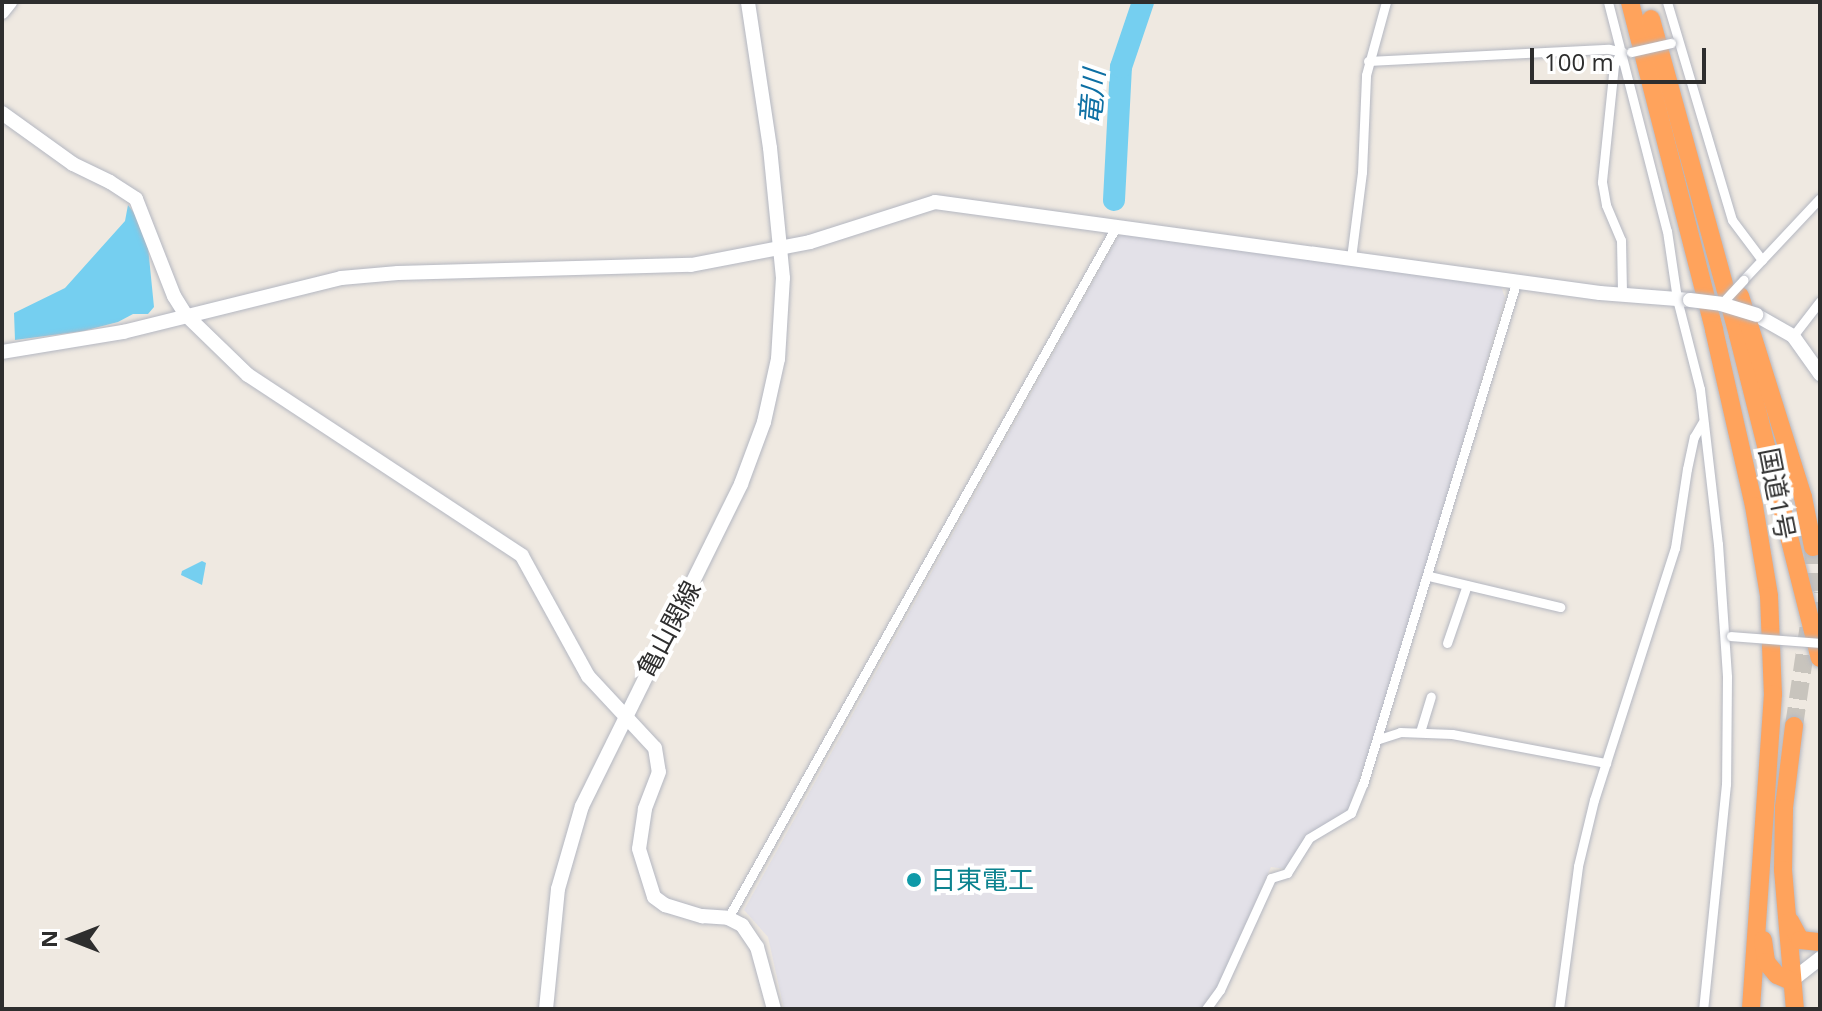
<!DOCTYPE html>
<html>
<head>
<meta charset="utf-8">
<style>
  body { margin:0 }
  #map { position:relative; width:1822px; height:1011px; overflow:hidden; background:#efe9e1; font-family:"Open Sans","Noto Sans JP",sans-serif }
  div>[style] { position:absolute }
  .industrial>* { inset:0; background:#e3e1e8 }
  .water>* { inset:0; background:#75cff0 }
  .river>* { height:22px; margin:-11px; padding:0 11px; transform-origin:11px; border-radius:11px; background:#75cff0 }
  .highway-tunnel>* { height:18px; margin-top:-9px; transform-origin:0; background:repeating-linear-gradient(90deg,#c8c4bd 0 18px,transparent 0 27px) }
  .roads { filter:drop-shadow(0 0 2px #b4b7c1) drop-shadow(0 0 2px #b4b7c1) }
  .street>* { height:9px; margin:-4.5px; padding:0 4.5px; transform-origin:4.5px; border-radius:4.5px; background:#fff }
  .secondary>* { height:14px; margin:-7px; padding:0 7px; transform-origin:7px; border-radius:7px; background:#fff }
  .highway>* { height:18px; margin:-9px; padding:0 9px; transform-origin:9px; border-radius:9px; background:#ffa35c }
  .bridges { filter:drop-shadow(0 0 2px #b4b7c1) drop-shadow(0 0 2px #b4b7c1) }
  .street-bridge>* { height:9px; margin:-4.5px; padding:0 4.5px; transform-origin:4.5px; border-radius:4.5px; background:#fff }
  .secondary-bridge>* { height:14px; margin:-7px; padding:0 7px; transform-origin:7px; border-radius:7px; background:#fff }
  .dots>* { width:22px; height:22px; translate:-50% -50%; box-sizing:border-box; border:4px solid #fff; border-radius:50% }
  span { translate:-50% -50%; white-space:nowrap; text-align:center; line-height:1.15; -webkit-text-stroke:8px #fff; paint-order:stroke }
  .street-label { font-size:26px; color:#2e2e2e }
  .culture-label { font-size:26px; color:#0d838f }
  .left { translate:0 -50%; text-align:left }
  .water-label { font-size:28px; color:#0d6fa3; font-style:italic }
  .frame { position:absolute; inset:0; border:4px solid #2e2e2e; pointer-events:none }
  .north { position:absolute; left:32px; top:899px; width:80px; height:80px; -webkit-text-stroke:6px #fff; paint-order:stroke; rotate:270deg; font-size:22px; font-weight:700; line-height:32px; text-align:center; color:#2e2e2e }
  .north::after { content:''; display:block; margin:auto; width:28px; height:36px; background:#2e2e2e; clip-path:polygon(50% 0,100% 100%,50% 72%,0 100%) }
  .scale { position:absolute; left:1530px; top:48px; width:176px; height:36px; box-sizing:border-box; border:4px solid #2e2e2e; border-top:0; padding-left:10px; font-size:24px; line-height:28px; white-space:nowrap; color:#2e2e2e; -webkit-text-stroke:6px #fff; paint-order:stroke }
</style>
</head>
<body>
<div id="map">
  <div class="industrial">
    <i style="clip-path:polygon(1128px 232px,1501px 286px,1505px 298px,1389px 696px,1348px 810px,1306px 836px,1285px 869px,1271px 867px,1217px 988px,1201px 1009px,784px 1009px,768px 937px,744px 910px,1118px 237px)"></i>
  </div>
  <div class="water">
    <i style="clip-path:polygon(128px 205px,137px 217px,148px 247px,154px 307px,148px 314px,133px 314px,118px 322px,83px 331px,15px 340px,14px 313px,65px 288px,125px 221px)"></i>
    <i style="clip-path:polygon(202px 561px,206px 563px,202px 585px,181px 575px,182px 571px)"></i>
  </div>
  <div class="river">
    <i style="left:1114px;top:200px;width:133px;rotate:-87deg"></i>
    <i style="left:1121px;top:67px;width:69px;rotate:-71.3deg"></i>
  </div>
  <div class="highway-tunnel">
    <i style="left:1794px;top:726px;width:136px;rotate:-81.6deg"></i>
    <i style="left:1814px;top:591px;width:44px;rotate:-91.3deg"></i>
  </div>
  <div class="roads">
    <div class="street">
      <i style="left:1608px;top:2px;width:236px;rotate:75.6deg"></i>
      <i style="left:1667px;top:231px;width:69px;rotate:81.6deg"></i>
      <i style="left:1677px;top:299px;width:93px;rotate:75.7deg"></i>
      <i style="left:1700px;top:389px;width:156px;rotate:83.4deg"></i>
      <i style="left:1718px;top:544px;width:133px;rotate:86.1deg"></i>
      <i style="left:1727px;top:677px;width:107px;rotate:90.5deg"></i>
      <i style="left:1726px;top:784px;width:226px;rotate:95.8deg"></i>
      <i style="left:1667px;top:2px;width:227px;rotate:73.4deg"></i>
      <i style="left:1732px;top:220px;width:50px;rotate:53.1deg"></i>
      <i style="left:1621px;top:52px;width:15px;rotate:118deg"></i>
      <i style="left:1614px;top:65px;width:118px;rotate:95.9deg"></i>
      <i style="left:1602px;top:182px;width:23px;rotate:80deg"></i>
      <i style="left:1606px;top:205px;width:38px;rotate:67deg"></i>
      <i style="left:1621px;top:240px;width:54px;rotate:88.9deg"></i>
      <i style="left:1368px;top:61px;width:241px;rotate:-2.9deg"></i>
      <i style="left:1609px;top:49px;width:14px;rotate:12deg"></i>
      <i style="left:1351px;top:258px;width:87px;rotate:-82.7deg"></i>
      <i style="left:1362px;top:172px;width:97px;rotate:-87.6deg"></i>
      <i style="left:1366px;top:75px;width:76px;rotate:-74.7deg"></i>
      <i style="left:1743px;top:280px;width:112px;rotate:-46.8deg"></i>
      <i style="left:1793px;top:336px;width:44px;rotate:-52.4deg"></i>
      <i style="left:1429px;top:576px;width:135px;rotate:13.3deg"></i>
      <i style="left:1447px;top:643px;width:61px;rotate:-71deg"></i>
      <i style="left:1420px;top:732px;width:37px;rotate:-73deg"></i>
      <i style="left:1379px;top:739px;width:22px;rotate:-18deg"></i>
      <i style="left:1400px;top:732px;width:52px;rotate:2.2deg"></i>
      <i style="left:1452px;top:734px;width:157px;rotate:10.7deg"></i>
      <i style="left:728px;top:918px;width:795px;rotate:-60.69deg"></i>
      <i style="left:1206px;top:1009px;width:24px;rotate:-54deg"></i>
      <i style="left:1220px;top:990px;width:123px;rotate:-65.5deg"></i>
      <i style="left:1271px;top:878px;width:17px;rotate:-17deg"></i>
      <i style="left:1287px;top:873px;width:41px;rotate:-57.8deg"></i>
      <i style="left:1309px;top:838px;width:49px;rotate:-30.8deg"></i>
      <i style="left:1351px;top:813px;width:31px;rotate:-68deg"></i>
      <i style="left:1363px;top:784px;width:527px;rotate:-73.01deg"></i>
      <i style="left:1559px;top:1009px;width:144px;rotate:-82.4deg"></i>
      <i style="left:1578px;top:866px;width:68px;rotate:-76.4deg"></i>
      <i style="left:1594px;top:800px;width:265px;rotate:-72.2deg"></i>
      <i style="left:1675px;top:548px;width:80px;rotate:-81.4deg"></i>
      <i style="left:1687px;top:469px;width:33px;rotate:-78deg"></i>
      <i style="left:1694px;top:437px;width:16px;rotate:-60deg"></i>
    </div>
    <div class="secondary">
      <i style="left:2px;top:12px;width:13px;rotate:-51deg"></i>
      <i style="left:2px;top:113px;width:87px;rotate:35.7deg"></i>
      <i style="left:73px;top:164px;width:41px;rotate:25.9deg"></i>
      <i style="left:110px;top:182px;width:31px;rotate:33deg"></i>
      <i style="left:136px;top:199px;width:104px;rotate:68.6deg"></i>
      <i style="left:174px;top:296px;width:22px;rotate:58deg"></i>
      <i style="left:186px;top:315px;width:86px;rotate:44.1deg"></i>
      <i style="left:248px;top:375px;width:328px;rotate:33.4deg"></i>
      <i style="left:522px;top:556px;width:137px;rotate:61.2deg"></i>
      <i style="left:588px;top:676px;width:98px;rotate:47.1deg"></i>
      <i style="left:655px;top:748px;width:24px;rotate:81deg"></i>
      <i style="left:659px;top:772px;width:40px;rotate:111deg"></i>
      <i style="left:645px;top:809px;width:40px;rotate:98.5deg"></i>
      <i style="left:639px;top:849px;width:50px;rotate:72.6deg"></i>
      <i style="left:654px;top:897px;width:14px;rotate:36deg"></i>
      <i style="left:665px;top:905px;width:39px;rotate:17deg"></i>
      <i style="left:702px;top:916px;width:26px;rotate:4deg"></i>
      <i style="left:728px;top:918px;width:16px;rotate:27deg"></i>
      <i style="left:742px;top:925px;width:27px;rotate:56deg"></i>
      <i style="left:757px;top:947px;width:64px;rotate:74.7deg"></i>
      <i style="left:1756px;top:315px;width:43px;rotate:29.6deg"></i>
      <i style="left:1793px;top:336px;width:47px;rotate:54.6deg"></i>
      <i style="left:2px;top:352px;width:123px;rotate:-9.4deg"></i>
      <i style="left:123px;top:332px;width:225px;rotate:-13.9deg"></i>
      <i style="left:341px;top:278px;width:57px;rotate:-5deg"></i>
      <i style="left:398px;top:273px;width:293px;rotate:-1.6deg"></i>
      <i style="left:691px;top:265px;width:121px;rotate:-10.9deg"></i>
      <i style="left:810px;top:242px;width:131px;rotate:-17.7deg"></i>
      <i style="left:935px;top:202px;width:671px;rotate:7.79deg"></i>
      <i style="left:1600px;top:293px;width:90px;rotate:4.4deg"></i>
      <i style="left:1791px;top:981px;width:37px;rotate:-38deg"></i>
      <i style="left:546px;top:1009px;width:121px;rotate:-84.3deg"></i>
      <i style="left:558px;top:889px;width:86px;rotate:-73.9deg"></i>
      <i style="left:582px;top:806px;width:359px;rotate:-63.7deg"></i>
      <i style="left:741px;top:484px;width:66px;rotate:-69.6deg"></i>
      <i style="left:764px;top:422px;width:65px;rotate:-77.5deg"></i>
      <i style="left:778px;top:359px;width:81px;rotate:-86.5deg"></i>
      <i style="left:783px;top:278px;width:131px;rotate:-95.7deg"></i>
      <i style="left:770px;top:148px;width:148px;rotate:-98.6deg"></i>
    </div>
    <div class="highway">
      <i style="left:1630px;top:2px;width:339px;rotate:75.6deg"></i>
      <i style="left:1714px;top:330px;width:180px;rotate:77.2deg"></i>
      <i style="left:1754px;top:506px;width:91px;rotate:80.5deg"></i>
      <i style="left:1769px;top:596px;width:98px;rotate:87.7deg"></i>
      <i style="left:1773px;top:694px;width:316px;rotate:94deg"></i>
      <i style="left:1651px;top:19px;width:328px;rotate:74.6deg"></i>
      <i style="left:1738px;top:335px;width:333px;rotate:75.8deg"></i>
      <i style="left:1740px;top:296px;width:211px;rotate:72.6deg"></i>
      <i style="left:1803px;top:497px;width:51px;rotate:78.7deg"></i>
      <i style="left:1794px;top:726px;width:83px;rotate:97deg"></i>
      <i style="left:1784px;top:808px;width:62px;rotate:90.9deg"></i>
      <i style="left:1783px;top:870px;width:140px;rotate:85.1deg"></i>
      <i style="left:1790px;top:921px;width:21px;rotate:62deg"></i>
      <i style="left:1800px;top:940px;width:20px;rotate:6deg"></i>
      <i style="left:1763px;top:940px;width:22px;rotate:82deg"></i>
      <i style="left:1766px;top:962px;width:17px;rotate:50deg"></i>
      <i style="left:1777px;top:975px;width:15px;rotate:23deg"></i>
    </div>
  </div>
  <div class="bridges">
    <div class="street-bridge">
      <i style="left:1631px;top:52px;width:41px;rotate:-12.7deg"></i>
      <i style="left:1721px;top:304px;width:33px;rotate:-47deg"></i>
      <i style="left:1731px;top:636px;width:89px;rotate:4.5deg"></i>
    </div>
    <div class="secondary-bridge">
      <i style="left:1690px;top:300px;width:31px;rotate:7deg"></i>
      <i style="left:1721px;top:304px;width:37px;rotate:17deg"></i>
    </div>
  </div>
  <div class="dots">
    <i style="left:914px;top:880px;background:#0f9aa8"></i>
  </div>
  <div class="street-label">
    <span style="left:1777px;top:494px;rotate:79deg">国道1号</span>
    <span style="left:669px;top:629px;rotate:-62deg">亀山関線</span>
  </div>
  <div class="culture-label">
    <span class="left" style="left:930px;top:880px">日東電工</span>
  </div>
  <div class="water-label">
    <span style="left:1091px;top:97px;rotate:-85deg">竜川</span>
  </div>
  <div class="frame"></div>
  <div class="north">N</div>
  <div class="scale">100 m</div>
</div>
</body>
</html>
